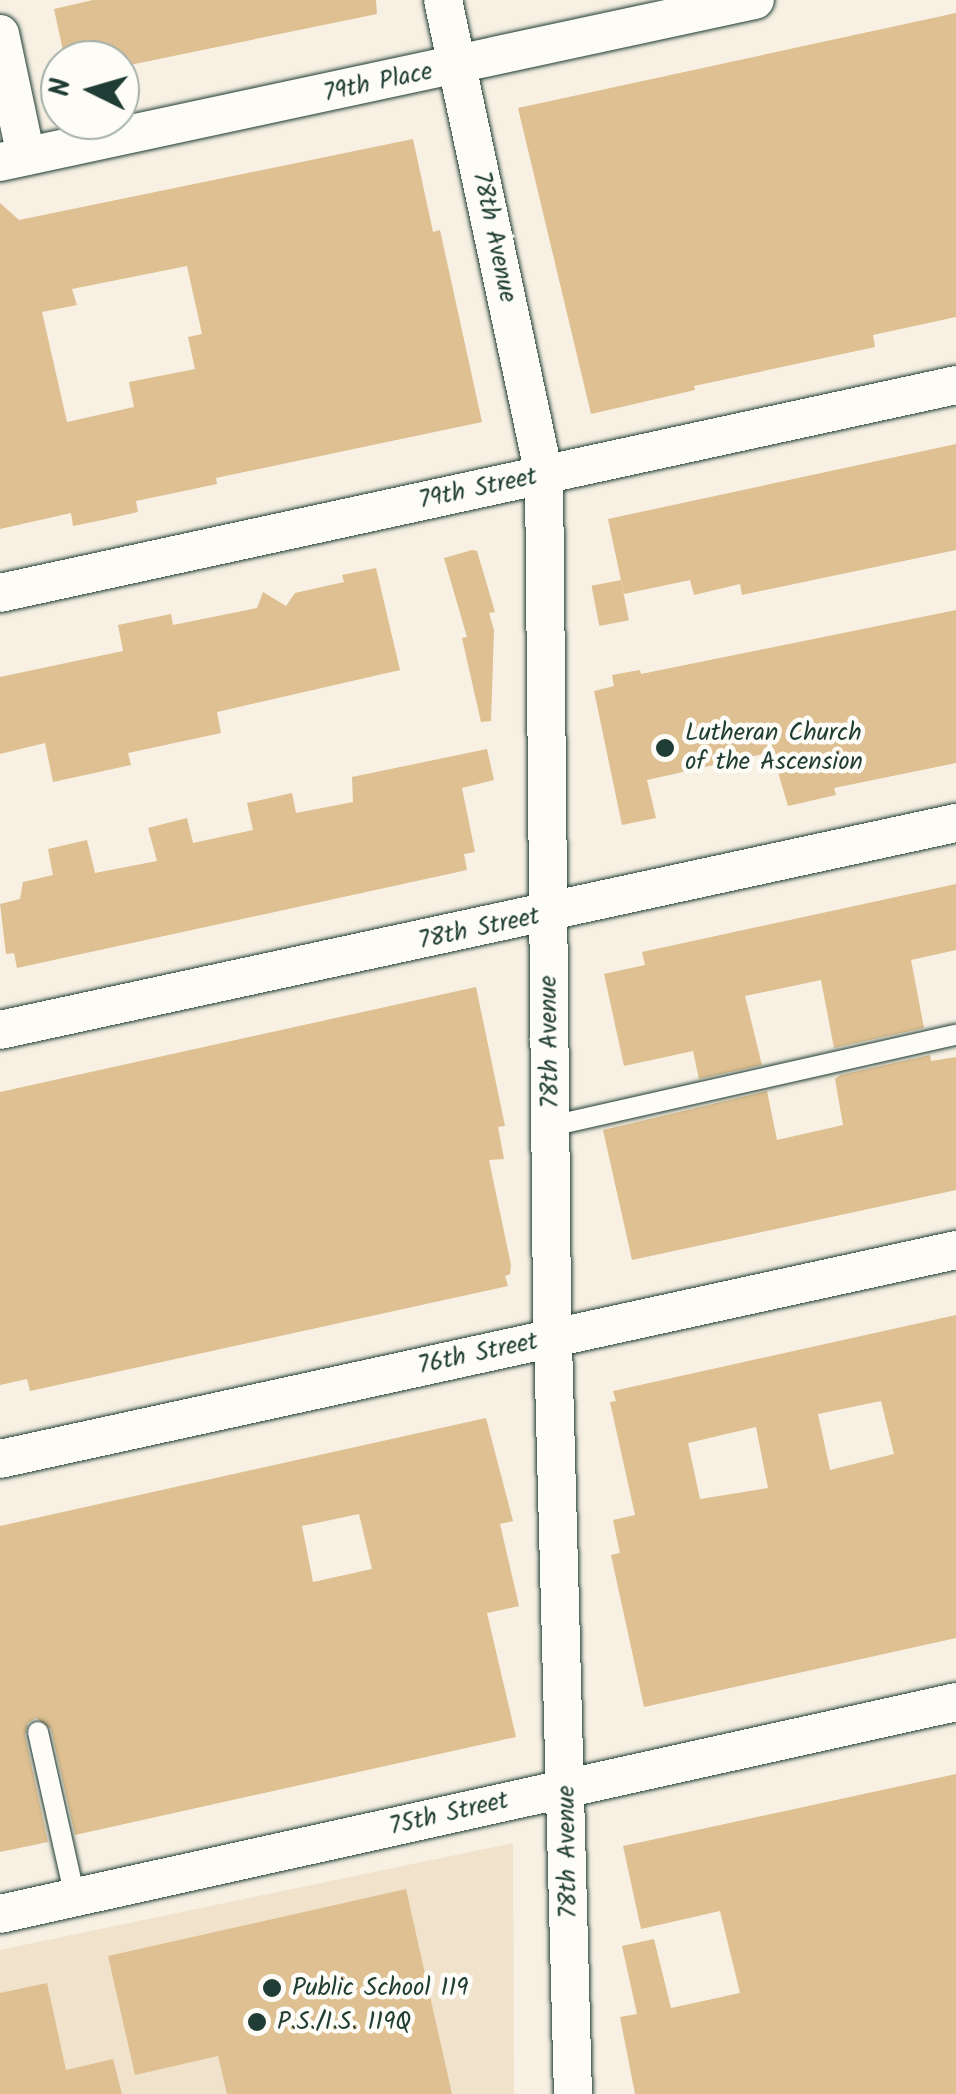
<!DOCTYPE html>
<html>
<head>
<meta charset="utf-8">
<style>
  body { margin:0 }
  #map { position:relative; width:956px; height:2094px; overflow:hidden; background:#f7f0e3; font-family:Kalam,sans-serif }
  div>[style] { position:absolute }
  .built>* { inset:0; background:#f0e2cb }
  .building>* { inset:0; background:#dec092; transform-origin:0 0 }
  .roads { filter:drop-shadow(0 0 2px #1f3d34) drop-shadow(0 0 2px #1f3d34) }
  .lane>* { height:20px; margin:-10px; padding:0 10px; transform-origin:10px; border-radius:10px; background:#fdfcf7 }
  .street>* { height:38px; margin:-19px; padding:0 19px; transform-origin:19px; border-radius:19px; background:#fdfcf7 }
  .dots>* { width:28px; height:28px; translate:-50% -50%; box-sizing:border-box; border:5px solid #fdfcf7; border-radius:50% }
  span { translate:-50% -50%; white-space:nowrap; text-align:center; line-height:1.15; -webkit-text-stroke:9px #fdfcf7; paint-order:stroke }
  .street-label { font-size:25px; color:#1f3d34 }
  .poi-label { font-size:25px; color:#1f3d34 }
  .left { translate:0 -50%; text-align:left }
  .north { position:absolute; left:40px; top:40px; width:100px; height:100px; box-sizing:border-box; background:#fdfcf7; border:2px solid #a4b0a9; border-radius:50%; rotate:275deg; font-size:28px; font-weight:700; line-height:40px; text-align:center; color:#1f3d34 }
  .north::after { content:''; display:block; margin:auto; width:35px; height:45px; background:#1f3d34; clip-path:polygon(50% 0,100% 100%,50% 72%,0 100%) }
</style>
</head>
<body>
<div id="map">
  <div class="built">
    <i style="clip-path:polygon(513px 1843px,514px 2094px,0 2094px,0 1950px)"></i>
  </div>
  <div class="building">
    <i style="clip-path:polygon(93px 0,376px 0,377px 14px,120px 67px,120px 60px,65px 60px,54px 9px)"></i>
    <i style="clip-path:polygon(956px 13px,956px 317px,873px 335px,875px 347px,694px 386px,695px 390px,591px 414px,518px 108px)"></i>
    <i style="clip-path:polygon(evenodd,413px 139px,433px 232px,440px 230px,482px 422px,216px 478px,217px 484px,136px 501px,138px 512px,107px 519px,73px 526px,71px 513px,0 529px,0 203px,19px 220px,413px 139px,187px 266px,202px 334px,188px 337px,195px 369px,129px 382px,134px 407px,67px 422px,42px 312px,77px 305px,72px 289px,187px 266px)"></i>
    <i style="clip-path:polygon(956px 444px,956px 550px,742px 595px,740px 584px,694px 595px,690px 580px,624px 594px,608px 519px)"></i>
    <i style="clip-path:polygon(472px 550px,477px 551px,495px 612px,489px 613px,494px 630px,491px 721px,481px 722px,462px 638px,467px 637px,444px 558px)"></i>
    <i style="clip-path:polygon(376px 568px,400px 670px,217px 712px,221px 733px,128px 753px,131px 765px,53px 782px,45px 743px,0 754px,0 677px,123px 651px,118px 625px,171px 614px,173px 625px,257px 608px,263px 592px,286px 606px,295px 593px,344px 582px,342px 575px)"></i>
    <i style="left:621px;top:580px;width:41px;height:30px;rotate:79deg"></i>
    <i style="clip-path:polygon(956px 610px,956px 763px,834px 788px,836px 795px,788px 806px,772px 752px,647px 780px,656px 818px,622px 825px,594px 691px,614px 686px,612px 675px,640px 670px,641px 674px)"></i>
    <i style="clip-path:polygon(487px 749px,494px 780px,462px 788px,475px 852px,464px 854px,467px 870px,17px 968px,14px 953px,6px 954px,0 904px,20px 899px,23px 882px,53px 875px,48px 849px,87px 840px,95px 873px,157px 861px,148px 828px,187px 818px,193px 843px,253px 830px,247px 803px,292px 793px,296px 813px,353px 802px,352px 777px)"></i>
    <i style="clip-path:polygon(956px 884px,956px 950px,911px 960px,924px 1028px,834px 1048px,821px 980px,745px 996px,762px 1065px,699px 1079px,693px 1051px,624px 1066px,604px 974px,645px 965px,642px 952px)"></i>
    <i style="clip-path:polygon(476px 987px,505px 1126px,498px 1127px,504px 1159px,489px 1160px,511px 1265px,510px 1274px,505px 1276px,508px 1286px,30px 1391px,27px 1379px,0 1385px,0 1092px)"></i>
    <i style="clip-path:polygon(930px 1055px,931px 1061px,956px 1057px,956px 1190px,632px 1260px,603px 1130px,767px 1091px,777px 1140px,843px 1125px,835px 1079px,840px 1075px)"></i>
    <i style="clip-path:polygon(evenodd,956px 1315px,956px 1638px,644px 1707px,611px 1555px,620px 1553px,613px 1520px,635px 1515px,610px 1402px,616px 1401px,613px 1391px,956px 1315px,881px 1401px,894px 1454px,830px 1470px,818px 1414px,881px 1401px,956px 1315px,756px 1427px,768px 1488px,700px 1499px,688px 1443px,756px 1427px)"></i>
    <i style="clip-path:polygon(evenodd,486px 1418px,513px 1521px,500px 1524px,519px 1606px,487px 1613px,516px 1737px,75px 1835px,51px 1729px,36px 1718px,28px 1723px,25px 1735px,48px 1842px,0 1852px,0 1526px,486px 1418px,359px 1514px,372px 1569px,313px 1582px,302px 1526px,359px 1514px)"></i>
    <i style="clip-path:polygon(956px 1774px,956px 2094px,635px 2094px,620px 2017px,637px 2014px,622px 1946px,654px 1939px,671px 2008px,740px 1993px,720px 1911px,641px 1929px,623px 1846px)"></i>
    <i style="clip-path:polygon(406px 1889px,452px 2094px,227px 2094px,218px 2056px,135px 2075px,108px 1956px)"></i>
    <i style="clip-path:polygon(47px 1983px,66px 2070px,113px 2059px,122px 2094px,0 2094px,0 1993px)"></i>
  </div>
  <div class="roads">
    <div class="lane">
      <i style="left:551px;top:1126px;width:415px;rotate:-12.7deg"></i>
      <i style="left:38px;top:1732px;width:169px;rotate:77.4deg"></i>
    </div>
    <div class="street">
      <i style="left:443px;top:0;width:485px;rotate:78deg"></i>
      <i style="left:544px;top:474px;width:830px;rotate:89.45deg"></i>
      <i style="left:552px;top:1304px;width:790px;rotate:88.48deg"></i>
      <i style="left:0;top:34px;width:125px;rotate:78deg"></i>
      <i style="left:0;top:162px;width:772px;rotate:-12.11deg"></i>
      <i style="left:0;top:593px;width:978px;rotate:-12.27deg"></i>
      <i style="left:0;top:1030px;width:978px;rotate:-12.22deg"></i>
      <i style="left:0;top:1459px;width:979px;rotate:-12.33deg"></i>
      <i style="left:0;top:1914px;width:979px;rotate:-12.5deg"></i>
    </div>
  </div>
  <div class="dots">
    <i style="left:665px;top:748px;background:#1f3d34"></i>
    <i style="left:272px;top:1988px;background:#1f3d34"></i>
    <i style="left:257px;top:2022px;background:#1f3d34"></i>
  </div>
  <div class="street-label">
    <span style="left:378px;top:83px;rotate:-12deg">79th Place</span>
    <span style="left:494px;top:237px;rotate:78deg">78th Avenue</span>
    <span style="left:478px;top:489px;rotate:-12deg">79th Street</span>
    <span style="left:479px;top:929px;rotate:-12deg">78th Street</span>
    <span style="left:550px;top:1042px;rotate:-91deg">78th Avenue</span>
    <span style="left:478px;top:1354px;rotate:-12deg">76th Street</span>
    <span style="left:449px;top:1814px;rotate:-13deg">75th Street</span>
    <span style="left:568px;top:1852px;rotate:-91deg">78th Avenue</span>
  </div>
  <div class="poi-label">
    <span class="left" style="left:685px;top:748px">Lutheran Church<br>of the Ascension</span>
    <span class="left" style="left:292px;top:1988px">Public School 119</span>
    <span class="left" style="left:277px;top:2022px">P.S./I.S. 119Q</span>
  </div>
  <div class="north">N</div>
</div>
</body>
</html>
